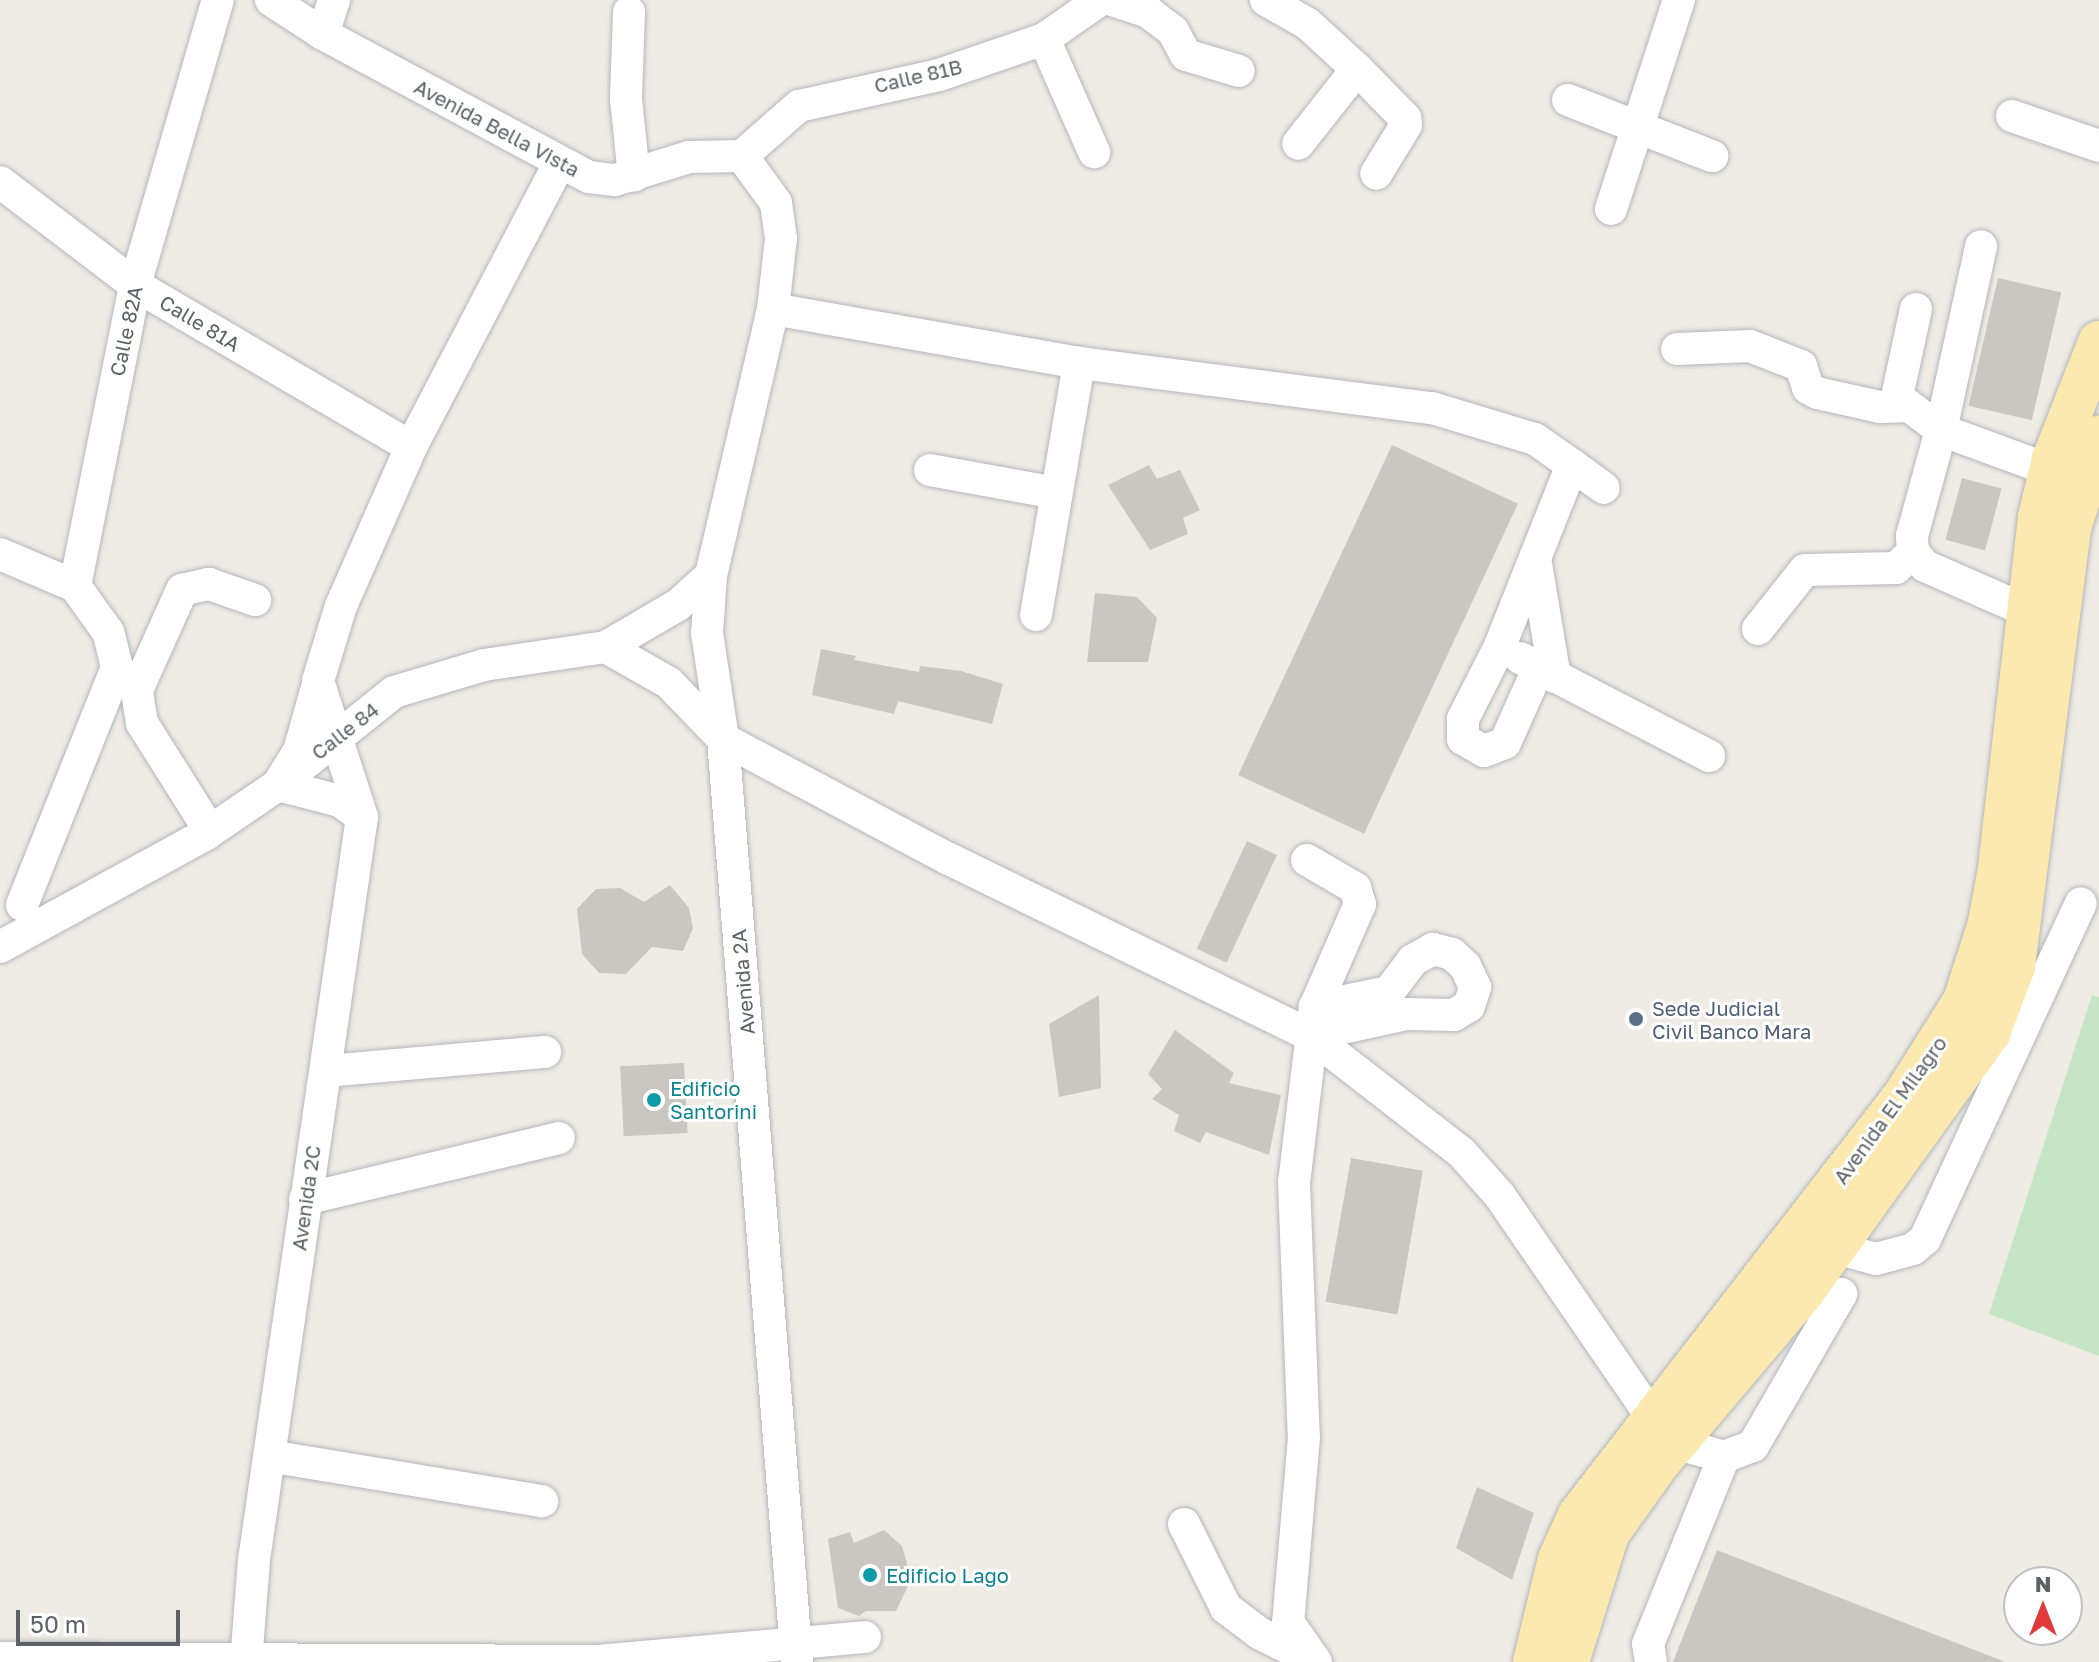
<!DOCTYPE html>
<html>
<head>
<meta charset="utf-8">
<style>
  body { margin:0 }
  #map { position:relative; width:2099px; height:1662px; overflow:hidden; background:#efece6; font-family:"Golos Text",sans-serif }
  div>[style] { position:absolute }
  .green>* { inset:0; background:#c6e5c4 }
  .building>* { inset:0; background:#cac7c2; transform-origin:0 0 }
  .roads { filter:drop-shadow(0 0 2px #b3b6ba) drop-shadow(0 0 2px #b3b6ba) }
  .minor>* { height:32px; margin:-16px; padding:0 16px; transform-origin:16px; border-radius:16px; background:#fff }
  .major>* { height:42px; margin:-21px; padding:0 21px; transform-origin:21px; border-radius:21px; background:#fbe9af }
  .dots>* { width:22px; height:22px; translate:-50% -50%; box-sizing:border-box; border:4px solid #fff; border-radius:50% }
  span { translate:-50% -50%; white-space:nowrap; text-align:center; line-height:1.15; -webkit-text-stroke:6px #fff; paint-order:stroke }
  .street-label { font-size:20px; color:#5d6165 }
  .service-label { font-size:20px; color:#4e5e75 }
  .left { translate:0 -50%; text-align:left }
  .culture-label { font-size:20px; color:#0d838f }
  .north { position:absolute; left:2003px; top:1566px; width:80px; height:80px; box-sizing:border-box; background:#fff; border:2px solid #bec0c1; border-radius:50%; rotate:0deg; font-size:22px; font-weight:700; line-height:32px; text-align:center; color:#5d6165 }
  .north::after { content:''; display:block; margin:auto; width:28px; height:36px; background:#e03a3a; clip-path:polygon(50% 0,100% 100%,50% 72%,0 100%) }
  .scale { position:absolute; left:16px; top:1610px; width:164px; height:36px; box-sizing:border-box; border:4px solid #5d6165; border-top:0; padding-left:10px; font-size:24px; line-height:28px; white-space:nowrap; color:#5d6165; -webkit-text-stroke:6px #fff; paint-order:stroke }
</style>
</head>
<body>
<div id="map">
  <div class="green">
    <i style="clip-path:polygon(2092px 995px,2099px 997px,2099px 1356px,1989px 1314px)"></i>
  </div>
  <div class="building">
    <i style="left:1998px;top:278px;width:65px;height:131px;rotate:13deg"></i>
    <i style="left:1392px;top:445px;width:139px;height:364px;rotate:25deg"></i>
    <i style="clip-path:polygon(1149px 465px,1157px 479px,1180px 470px,1200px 510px,1183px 518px,1188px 534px,1150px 550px,1108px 485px)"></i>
    <i style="left:1962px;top:478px;width:41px;height:64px;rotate:15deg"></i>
    <i style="clip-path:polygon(1095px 593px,1137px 597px,1157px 618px,1148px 662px,1087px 662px)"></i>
    <i style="clip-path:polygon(821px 649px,856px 656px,854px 660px,919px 672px,920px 666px,961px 671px,1003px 684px,992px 724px,898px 701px,894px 714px,812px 695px)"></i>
    <i style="left:1247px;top:841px;width:33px;height:119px;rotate:25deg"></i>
    <i style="clip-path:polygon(670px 885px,689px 908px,693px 928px,683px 951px,652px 947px,626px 974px,599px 973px,582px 954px,577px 909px,596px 889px,620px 888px,644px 902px)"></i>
    <i style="clip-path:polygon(1099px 995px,1101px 1088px,1059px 1097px,1049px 1024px)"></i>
    <i style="clip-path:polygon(1175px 1030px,1234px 1073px,1229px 1083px,1281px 1095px,1269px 1155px,1206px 1132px,1200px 1143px,1174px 1131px,1179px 1115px,1152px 1099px,1162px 1089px,1148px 1074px)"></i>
    <i style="left:684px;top:1063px;width:70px;height:64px;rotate:87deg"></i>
    <i style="left:1351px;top:1158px;width:73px;height:146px;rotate:10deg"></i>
    <i style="clip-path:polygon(1477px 1487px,1534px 1513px,1512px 1580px,1456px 1548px)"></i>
    <i style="clip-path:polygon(884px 1530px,902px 1546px,907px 1563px,907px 1588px,896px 1611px,866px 1611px,859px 1616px,838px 1608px,828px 1539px,850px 1532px,854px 1543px)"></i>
    <i style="clip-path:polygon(1717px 1550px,2003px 1661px,2003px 1662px,1673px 1662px)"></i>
  </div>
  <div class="roads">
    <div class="minor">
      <i style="left:271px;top:0;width:62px;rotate:33.2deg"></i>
      <i style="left:323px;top:34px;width:302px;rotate:28.3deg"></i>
      <i style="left:589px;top:177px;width:26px;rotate:7deg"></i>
      <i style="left:615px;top:180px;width:77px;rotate:-17.3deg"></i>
      <i style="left:689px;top:157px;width:53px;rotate:-1.1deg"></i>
      <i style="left:1112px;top:0;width:38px;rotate:18deg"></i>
      <i style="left:1148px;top:12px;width:31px;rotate:37deg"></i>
      <i style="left:1173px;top:31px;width:27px;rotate:62deg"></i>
      <i style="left:1186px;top:55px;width:55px;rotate:16.8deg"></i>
      <i style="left:1266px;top:0;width:48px;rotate:29.7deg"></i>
      <i style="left:1308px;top:24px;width:67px;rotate:42.6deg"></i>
      <i style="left:1357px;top:69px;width:95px;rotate:128.2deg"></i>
      <i style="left:629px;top:12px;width:87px;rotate:92deg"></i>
      <i style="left:626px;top:99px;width:77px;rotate:84.1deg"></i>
      <i style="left:323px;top:34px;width:36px;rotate:-72deg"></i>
      <i style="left:1044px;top:39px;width:124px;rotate:66.1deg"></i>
      <i style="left:1357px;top:69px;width:69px;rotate:45.6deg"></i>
      <i style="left:1405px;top:118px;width:7px;rotate:82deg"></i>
      <i style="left:1406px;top:125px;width:57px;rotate:121.5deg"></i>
      <i style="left:1568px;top:100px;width:155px;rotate:21.3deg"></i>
      <i style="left:2012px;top:116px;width:92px;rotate:19deg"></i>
      <i style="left:742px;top:156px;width:58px;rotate:54.1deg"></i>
      <i style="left:776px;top:203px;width:35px;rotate:82deg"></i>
      <i style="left:781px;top:238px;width:71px;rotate:96.4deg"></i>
      <i style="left:773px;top:309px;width:273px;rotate:103.1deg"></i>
      <i style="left:711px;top:575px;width:58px;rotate:93.9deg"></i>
      <i style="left:707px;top:633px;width:107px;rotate:81.4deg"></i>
      <i style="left:723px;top:739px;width:926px;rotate:85.42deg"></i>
      <i style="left:742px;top:156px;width:76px;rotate:-41.3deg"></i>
      <i style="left:799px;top:106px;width:143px;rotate:-12.5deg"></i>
      <i style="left:939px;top:75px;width:111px;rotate:-18.9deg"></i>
      <i style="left:1044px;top:39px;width:68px;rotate:-34.9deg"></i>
      <i style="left:0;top:182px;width:170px;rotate:37.3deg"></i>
      <i style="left:135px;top:285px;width:320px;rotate:30.4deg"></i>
      <i style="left:1611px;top:209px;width:220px;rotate:-72deg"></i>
      <i style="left:773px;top:309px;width:311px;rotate:10deg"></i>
      <i style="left:1079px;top:363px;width:356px;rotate:7.3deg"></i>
      <i style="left:1432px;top:408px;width:108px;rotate:16.8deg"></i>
      <i style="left:1535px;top:439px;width:45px;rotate:35.1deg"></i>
      <i style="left:1572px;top:465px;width:197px;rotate:111.7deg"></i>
      <i style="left:1499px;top:648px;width:80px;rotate:116.9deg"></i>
      <i style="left:1463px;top:719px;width:20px;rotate:90deg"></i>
      <i style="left:1463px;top:739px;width:24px;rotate:30deg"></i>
      <i style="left:1484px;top:751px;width:22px;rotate:-21deg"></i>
      <i style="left:1505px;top:743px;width:83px;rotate:-65.9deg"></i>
      <i style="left:1916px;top:309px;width:90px;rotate:102.2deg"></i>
      <i style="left:1897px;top:397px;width:55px;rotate:36.9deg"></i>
      <i style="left:1941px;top:430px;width:188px;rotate:-77.7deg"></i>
      <i style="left:1677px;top:349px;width:73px;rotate:-2.4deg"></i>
      <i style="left:1750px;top:346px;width:55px;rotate:21.4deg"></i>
      <i style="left:1801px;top:366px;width:23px;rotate:72deg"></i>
      <i style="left:1808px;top:388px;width:10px;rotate:29deg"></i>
      <i style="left:1817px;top:393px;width:65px;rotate:12.5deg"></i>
      <i style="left:1880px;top:407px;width:24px;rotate:-2deg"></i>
      <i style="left:1572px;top:465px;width:39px;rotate:36deg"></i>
      <i style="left:930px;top:470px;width:128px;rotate:10.3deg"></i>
      <i style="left:0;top:554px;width:82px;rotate:23.1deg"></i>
      <i style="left:75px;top:586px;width:307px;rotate:-78.7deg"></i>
      <i style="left:135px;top:285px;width:297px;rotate:-73.8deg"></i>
      <i style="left:1535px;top:558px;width:121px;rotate:80.5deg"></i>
      <i style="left:1036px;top:615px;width:256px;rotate:-80.3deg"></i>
      <i style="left:2047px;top:615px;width:23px;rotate:-167deg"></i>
      <i style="left:2025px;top:610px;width:109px;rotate:-156.3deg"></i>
      <i style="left:1925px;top:566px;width:18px;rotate:-131deg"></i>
      <i style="left:1913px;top:552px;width:16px;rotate:-94deg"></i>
      <i style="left:1912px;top:536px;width:110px;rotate:-74.7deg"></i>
      <i style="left:1941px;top:430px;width:116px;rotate:20.2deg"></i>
      <i style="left:1758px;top:629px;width:75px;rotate:-51.5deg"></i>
      <i style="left:1805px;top:570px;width:91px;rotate:-1.3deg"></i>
      <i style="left:1896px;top:568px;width:23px;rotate:-43deg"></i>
      <i style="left:606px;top:647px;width:73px;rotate:29.7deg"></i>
      <i style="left:669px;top:683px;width:78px;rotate:46deg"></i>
      <i style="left:723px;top:739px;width:254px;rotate:28deg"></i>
      <i style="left:947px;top:858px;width:404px;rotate:26deg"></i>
      <i style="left:1310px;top:1035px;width:191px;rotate:37.8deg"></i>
      <i style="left:1461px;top:1152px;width:59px;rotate:48.4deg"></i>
      <i style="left:1500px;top:1196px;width:270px;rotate:55.5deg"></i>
      <i style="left:1653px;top:1419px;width:33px;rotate:47deg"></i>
      <i style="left:1675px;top:1443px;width:51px;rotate:15.9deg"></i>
      <i style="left:1724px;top:1457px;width:31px;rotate:-21deg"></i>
      <i style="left:1753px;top:1446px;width:176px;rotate:-59.9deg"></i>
      <i style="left:1520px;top:658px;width:213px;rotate:27.4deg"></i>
      <i style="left:318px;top:684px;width:70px;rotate:105.8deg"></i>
      <i style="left:299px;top:751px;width:40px;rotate:122deg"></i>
      <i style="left:278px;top:785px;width:64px;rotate:14.5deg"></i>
      <i style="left:340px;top:801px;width:27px;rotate:36deg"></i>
      <i style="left:210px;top:831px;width:128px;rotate:-122.2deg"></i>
      <i style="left:142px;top:723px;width:33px;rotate:-99deg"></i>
      <i style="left:137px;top:690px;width:110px;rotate:-65.8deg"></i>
      <i style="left:182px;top:590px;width:28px;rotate:-13deg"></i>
      <i style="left:209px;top:584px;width:49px;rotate:19.2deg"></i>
      <i style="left:1307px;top:860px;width:56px;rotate:30.3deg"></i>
      <i style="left:1355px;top:888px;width:17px;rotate:73deg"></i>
      <i style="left:1360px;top:904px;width:112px;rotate:113.6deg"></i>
      <i style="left:1315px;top:1007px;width:176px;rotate:96.8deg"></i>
      <i style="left:1294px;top:1182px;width:255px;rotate:87.8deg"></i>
      <i style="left:1304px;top:1437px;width:186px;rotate:94.9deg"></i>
      <i style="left:1288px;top:1622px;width:49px;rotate:55deg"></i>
      <i style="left:22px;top:905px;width:256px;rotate:-68.2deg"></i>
      <i style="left:117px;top:667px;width:36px;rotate:-104deg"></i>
      <i style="left:108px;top:632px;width:57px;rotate:-125.7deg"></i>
      <i style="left:0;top:947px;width:235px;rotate:-28.7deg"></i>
      <i style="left:206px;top:834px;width:87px;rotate:-34.2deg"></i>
      <i style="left:278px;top:785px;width:149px;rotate:-38.7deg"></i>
      <i style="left:394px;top:692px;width:94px;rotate:-16.7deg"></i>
      <i style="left:484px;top:665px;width:123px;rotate:-8.4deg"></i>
      <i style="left:606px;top:647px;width:83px;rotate:-30.3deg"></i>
      <i style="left:678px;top:605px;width:45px;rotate:-42.3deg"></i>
      <i style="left:1310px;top:1035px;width:98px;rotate:-12.3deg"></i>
      <i style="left:1406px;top:1014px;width:48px;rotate:1.2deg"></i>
      <i style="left:1454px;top:1015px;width:17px;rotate:-31deg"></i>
      <i style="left:1469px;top:1006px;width:20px;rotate:-72deg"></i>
      <i style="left:1475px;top:987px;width:23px;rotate:-115deg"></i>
      <i style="left:1465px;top:966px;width:18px;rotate:-137deg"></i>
      <i style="left:1452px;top:954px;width:20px;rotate:-165deg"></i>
      <i style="left:1433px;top:949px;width:23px;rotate:151deg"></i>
      <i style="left:1413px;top:960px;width:40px;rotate:127deg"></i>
      <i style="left:1389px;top:992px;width:76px;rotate:168.5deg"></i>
      <i style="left:327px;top:1071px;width:219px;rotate:-5deg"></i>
      <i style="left:305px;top:1199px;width:261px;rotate:-13.5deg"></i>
      <i style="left:1836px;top:1248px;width:41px;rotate:15.4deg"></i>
      <i style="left:1876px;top:1259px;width:38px;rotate:-15deg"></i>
      <i style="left:1913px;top:1249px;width:16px;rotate:-40deg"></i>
      <i style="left:1925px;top:1239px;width:370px;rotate:-65.1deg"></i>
      <i style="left:269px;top:1456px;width:277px;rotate:9.4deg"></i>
      <i style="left:1184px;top:1524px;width:94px;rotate:63.4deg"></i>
      <i style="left:1226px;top:1608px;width:41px;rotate:37.1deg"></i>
      <i style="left:1259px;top:1633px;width:57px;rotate:27deg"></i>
      <i style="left:0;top:1658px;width:597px;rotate:0.29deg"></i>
      <i style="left:597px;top:1661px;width:269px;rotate:-5.1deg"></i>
      <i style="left:246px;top:1662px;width:102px;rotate:-85.5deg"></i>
      <i style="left:254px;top:1560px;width:751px;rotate:-81.73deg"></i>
      <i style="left:362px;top:817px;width:143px;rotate:-107.9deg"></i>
      <i style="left:318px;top:681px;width:78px;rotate:-73deg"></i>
      <i style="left:341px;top:606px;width:174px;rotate:-66.2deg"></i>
      <i style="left:411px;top:447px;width:319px;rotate:-62.4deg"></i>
      <i style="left:1651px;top:1662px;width:18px;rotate:-99deg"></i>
      <i style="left:1648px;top:1644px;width:202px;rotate:-67.9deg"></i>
    </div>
    <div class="major">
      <i style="left:1534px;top:1662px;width:106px;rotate:-76.4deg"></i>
      <i style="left:1559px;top:1559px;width:48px;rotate:-65.6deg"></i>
      <i style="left:1579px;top:1515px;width:530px;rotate:-52.2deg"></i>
      <i style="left:1904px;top:1096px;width:112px;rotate:-57.7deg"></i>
      <i style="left:1964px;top:1001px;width:82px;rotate:-72.2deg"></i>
      <i style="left:1989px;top:923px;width:56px;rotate:-79.7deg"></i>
      <i style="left:1999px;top:868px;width:353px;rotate:-83.5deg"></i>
      <i style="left:2039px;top:517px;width:60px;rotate:-76.4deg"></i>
      <i style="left:2053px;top:459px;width:126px;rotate:-68.5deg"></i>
      <i style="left:1568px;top:1662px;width:134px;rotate:-72.6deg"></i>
      <i style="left:1608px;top:1534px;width:85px;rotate:-54.6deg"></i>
      <i style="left:1657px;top:1465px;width:226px;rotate:-49.8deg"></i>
      <i style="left:1803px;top:1292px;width:319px;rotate:-54.3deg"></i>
      <i style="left:1989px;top:1033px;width:72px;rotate:-69.5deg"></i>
      <i style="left:2014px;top:966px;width:442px;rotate:-82.7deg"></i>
      <i style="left:2070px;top:528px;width:96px;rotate:-72.3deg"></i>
    </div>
  </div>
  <div class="dots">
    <i style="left:1636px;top:1019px;background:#5c6f8a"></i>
    <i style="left:654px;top:1100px;background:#0f9aa8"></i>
    <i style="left:870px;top:1575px;background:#0f9aa8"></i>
  </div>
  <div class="street-label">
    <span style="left:918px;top:76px;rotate:-13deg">Calle 81B</span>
    <span style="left:497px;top:128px;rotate:28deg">Avenida Bella Vista</span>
    <span style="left:200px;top:323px;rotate:31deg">Calle 81A</span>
    <span style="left:126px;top:331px;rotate:-78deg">Calle 82A</span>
    <span style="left:345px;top:731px;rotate:-38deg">Calle 84</span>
    <span style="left:743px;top:982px;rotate:-95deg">Avenida 2A</span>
    <span style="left:1890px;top:1110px;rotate:-54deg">Avenida El Milagro</span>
    <span style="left:306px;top:1198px;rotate:-82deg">Avenida 2C</span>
  </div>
  <div class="service-label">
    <span class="left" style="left:1652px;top:1020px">Sede Judicial<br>Civil Banco Mara</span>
  </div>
  <div class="culture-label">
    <span class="left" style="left:670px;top:1100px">Edificio<br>Santorini</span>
    <span class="left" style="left:886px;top:1575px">Edificio Lago</span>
  </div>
  <div class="north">N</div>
  <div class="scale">50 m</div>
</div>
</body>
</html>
